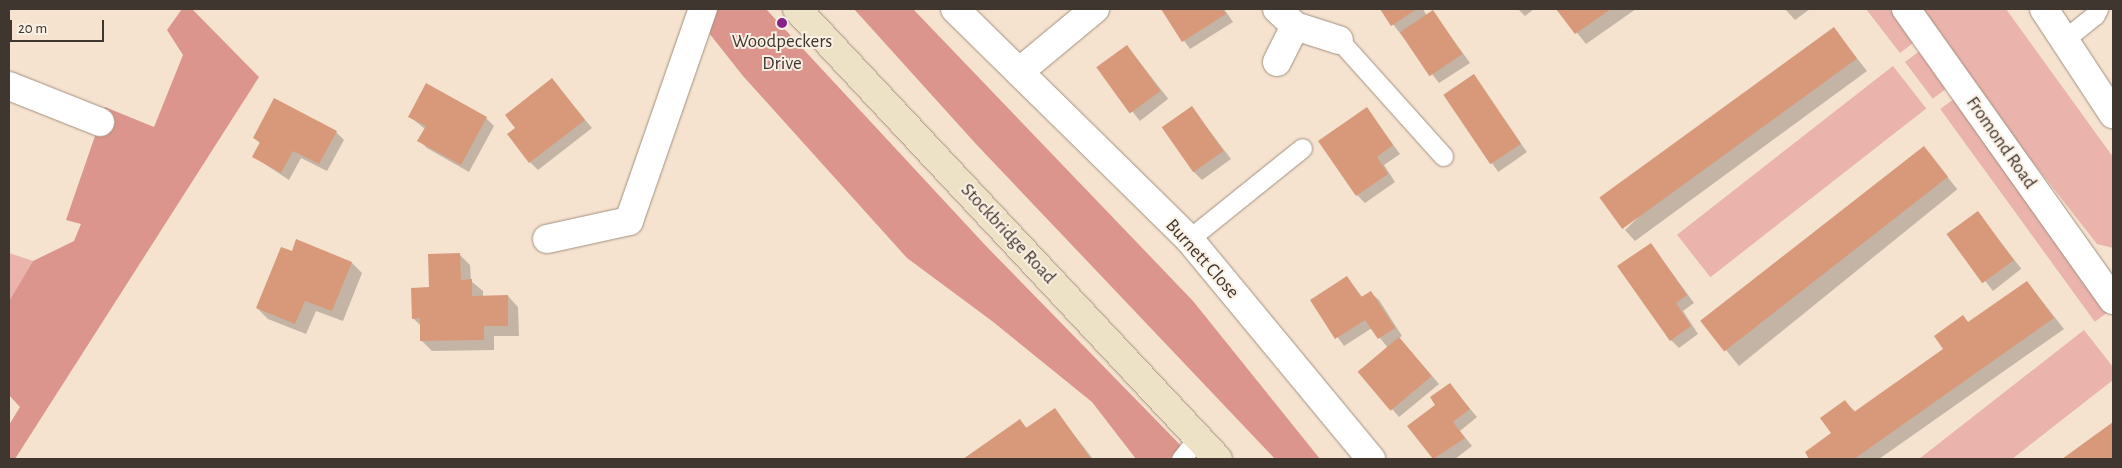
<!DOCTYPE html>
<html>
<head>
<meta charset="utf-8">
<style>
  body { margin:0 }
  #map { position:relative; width:2122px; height:468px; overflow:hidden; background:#f5e2cf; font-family:"Alegreya Sans",sans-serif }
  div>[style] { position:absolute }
  .green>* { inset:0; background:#eab3ac; transform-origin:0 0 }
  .forest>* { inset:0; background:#dc958c }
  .shadow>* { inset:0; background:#0003; transform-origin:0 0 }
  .building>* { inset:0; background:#d8997b; transform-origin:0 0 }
  .roads { filter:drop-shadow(0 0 1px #a39180) drop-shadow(0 0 1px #a39180) }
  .service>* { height:19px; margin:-9.5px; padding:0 9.5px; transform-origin:9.5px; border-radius:9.5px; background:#fff }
  .minor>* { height:28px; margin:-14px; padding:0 14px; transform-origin:14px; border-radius:14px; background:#fff }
  .secondary>* { height:28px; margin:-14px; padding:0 14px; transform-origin:14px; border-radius:14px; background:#ede1c6 }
  .dots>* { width:14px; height:14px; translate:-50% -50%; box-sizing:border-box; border:2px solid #fcf0e5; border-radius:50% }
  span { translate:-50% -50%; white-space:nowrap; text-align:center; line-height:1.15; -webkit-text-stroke:4px #fcf0e5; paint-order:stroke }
  .poi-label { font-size:19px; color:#3e362f }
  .street-label { font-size:19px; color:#3e362f }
  .frame { position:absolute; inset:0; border:10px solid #3e362f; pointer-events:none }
  .scale { position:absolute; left:10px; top:20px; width:94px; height:22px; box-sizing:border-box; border:2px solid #3e362f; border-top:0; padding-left:6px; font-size:15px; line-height:18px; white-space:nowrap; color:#3e362f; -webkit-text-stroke:4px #fcf0e5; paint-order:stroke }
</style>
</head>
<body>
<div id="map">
  <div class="green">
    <i style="clip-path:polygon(1866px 9px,1893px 9px,1917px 40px,1900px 53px)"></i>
    <i style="clip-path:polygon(1923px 9px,2006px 9px,2113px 157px,2113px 248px,2097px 244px,2027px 155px)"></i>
    <i style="left:1921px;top:50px;width:46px;height:20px;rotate:53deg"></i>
    <i style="left:1893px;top:66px;width:54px;height:274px;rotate:52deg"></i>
    <i style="left:1958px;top:96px;width:263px;height:22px;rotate:54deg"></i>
    <i style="clip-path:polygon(9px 253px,33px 261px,9px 301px)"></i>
    <i style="clip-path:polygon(2084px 330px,2113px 367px,2113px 380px,2012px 459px,1919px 459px)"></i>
  </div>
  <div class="forest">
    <i style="clip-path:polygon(182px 9px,192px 9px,259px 77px,15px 459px,9px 459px,9px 425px,20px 407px,9px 395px,9px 301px,33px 261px,74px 241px,81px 224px,66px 220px,105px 107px,154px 127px,183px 55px,167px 30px)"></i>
    <i style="clip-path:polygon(690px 9px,766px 9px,986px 246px,1194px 459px,1136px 459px,1092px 402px,992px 321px,907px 258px,743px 76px)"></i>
    <i style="clip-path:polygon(854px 9px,913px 9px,1193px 301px,1320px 459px,1275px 459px,976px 144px)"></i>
  </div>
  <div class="shadow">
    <i style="clip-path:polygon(1162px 9px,1224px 9px,1233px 22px,1190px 49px)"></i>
    <i style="clip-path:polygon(1381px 9px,1423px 9px,1427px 16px,1433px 12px,1470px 63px,1439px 83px)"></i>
    <i style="clip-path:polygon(1518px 9px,1534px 9px,1525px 16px)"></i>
    <i style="clip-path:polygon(1558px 9px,1636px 9px,1586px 44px)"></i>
    <i style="clip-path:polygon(1785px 9px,1810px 9px,1795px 20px)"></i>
    <i style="clip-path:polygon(1834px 29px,1867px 71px,1635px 241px,1625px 230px)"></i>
    <i style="left:1127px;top:46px;width:67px;height:36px;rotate:52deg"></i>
    <i style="left:1473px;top:75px;width:94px;height:35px;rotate:55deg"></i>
    <i style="clip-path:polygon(552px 80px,592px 128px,538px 170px,530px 162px,516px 128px)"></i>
    <i style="clip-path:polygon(1192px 108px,1231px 159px,1202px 180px,1194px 172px)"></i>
    <i style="clip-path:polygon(1367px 109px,1400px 154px,1384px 165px,1395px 182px,1365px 203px,1357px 195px)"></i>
    <i style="clip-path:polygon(409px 116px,486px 118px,494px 126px,469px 172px,427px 148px,419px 140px,425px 129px)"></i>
    <i style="clip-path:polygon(336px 132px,344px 140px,327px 171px,301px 158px,289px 180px,254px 157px,261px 144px,254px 138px)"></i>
    <i style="left:1924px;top:148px;width:53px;height:281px;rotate:51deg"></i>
    <i style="left:1977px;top:212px;width:72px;height:36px;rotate:52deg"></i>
    <i style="clip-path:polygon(1651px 244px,1694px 303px,1683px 311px,1698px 334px,1679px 348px,1671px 340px)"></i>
    <i style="clip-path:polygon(292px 253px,352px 263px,362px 273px,343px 321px,316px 311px,306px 334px,268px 319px,257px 308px)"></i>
    <i style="clip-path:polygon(460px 255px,470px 265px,471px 281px,483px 291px,483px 297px,508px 296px,518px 307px,519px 336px,494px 336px,494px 350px,432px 351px,421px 340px,421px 326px,413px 318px,430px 289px)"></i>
    <i style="clip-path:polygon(1347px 277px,1363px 298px,1371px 293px,1379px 300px,1402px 336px,1399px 338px,1439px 384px,1399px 417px,1359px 371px,1388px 348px,1372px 328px,1344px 346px,1311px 300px)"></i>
    <i style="clip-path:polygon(2027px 282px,2064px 329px,1879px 459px,1811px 459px,1806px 453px,1833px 434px,1845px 402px,1856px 412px,1945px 349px,1963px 317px,1969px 323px)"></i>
    <i style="clip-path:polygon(1449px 384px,1477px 417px,1460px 431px,1472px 446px,1455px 459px,1434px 459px,1409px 426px,1437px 405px)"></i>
    <i style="clip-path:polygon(1054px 409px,1093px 459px,965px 459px,1020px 421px,1028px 429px)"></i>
    <i style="clip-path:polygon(2113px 424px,2113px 459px,2064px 459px)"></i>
  </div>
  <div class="building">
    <i style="clip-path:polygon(1161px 9px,1223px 9px,1226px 14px,1182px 42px)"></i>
    <i style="clip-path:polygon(1380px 9px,1417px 9px,1391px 26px)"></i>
    <i style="clip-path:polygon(1556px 9px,1611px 9px,1575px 34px)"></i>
    <i style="left:1433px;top:10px;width:53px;height:40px;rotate:56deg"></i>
    <i style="left:1834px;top:27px;width:39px;height:290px;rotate:54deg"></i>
    <i style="left:1127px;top:45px;width:57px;height:38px;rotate:54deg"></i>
    <i style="left:1474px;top:74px;width:84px;height:37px;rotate:56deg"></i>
    <i style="clip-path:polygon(552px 78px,585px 120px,529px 163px,507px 134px,515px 128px,505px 115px)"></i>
    <i style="clip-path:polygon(426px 83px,487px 117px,461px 165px,417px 141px,426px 126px,408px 117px)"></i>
    <i style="clip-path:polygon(274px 98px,337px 131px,319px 164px,293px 151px,281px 173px,252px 157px,260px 142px,253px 138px)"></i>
    <i style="left:1192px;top:106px;width:55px;height:37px;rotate:55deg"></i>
    <i style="clip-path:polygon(1367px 107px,1393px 145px,1377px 157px,1388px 174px,1356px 196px,1318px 141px)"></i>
    <i style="left:1924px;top:146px;width:39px;height:284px;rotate:52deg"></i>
    <i style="left:1978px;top:211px;width:61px;height:39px;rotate:54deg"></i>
    <i style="clip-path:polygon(296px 239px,352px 262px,332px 311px,305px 301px,295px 324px,256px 308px,281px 247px,292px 251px)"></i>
    <i style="clip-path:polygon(1651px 243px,1687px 295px,1676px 303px,1691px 326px,1670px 341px,1617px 266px)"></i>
    <i style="clip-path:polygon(460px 253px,461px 280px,472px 279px,472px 296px,508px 295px,508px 326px,484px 326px,484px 340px,420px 341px,420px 318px,412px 319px,411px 288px,429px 287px,428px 254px)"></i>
    <i style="clip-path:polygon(1347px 276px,1361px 297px,1371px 291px,1395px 328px,1378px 339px,1365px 320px,1335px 339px,1310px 300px)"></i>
    <i style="clip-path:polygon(2027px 281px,2054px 318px,1854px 459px,1809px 459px,1805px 452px,1831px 433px,1820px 418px,1845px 400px,1854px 412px,1943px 349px,1934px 336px,1963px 315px,1968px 322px)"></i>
    <i style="left:1399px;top:337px;width:51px;height:54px;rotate:50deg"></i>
    <i style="clip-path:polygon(1450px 383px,1470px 409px,1453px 422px,1465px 438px,1433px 459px,1407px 426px,1435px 405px,1430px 397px)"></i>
    <i style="clip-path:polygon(1055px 408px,1091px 459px,963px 459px,1020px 419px,1026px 428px)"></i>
    <i style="clip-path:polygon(2113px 422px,2113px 459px,2062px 459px)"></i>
  </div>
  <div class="roads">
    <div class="service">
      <i style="left:2065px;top:39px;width:38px;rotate:-39deg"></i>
      <i style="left:2095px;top:15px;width:7px;rotate:-63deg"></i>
      <i style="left:1339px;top:40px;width:156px;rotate:48.1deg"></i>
      <i style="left:1189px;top:239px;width:145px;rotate:-38.8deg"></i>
      <i style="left:1181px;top:459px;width:27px;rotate:-51deg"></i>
    </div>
    <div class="minor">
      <i style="left:955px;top:9px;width:328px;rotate:44.5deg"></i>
      <i style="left:1189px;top:239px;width:286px;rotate:50.4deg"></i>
      <i style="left:1277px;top:9px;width:25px;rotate:43deg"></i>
      <i style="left:1295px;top:26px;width:46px;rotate:17.7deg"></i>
      <i style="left:1906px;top:9px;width:357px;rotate:54.6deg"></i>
      <i style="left:2044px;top:9px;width:126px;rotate:56.7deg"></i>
      <i style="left:1277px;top:62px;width:40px;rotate:-63.4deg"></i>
      <i style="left:1019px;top:72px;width:99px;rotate:-39.7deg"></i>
      <i style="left:9px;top:86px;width:98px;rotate:21.6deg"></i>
      <i style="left:547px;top:239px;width:84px;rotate:-12.4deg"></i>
      <i style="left:629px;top:221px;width:225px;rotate:-70.8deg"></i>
    </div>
    <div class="secondary">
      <i style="left:797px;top:9px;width:616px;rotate:46.91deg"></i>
    </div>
  </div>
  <div class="dots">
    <i style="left:782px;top:23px;background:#892188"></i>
  </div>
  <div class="poi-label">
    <span style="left:782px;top:53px">Woodpeckers<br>Drive</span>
  </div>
  <div class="street-label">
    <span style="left:2001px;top:143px;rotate:55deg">Fromond Road</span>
    <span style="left:1008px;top:234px;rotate:47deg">Stockbridge Road</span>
    <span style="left:1202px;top:259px;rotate:48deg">Burnett Close</span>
  </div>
  <div class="frame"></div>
  <div class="scale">20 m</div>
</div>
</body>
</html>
